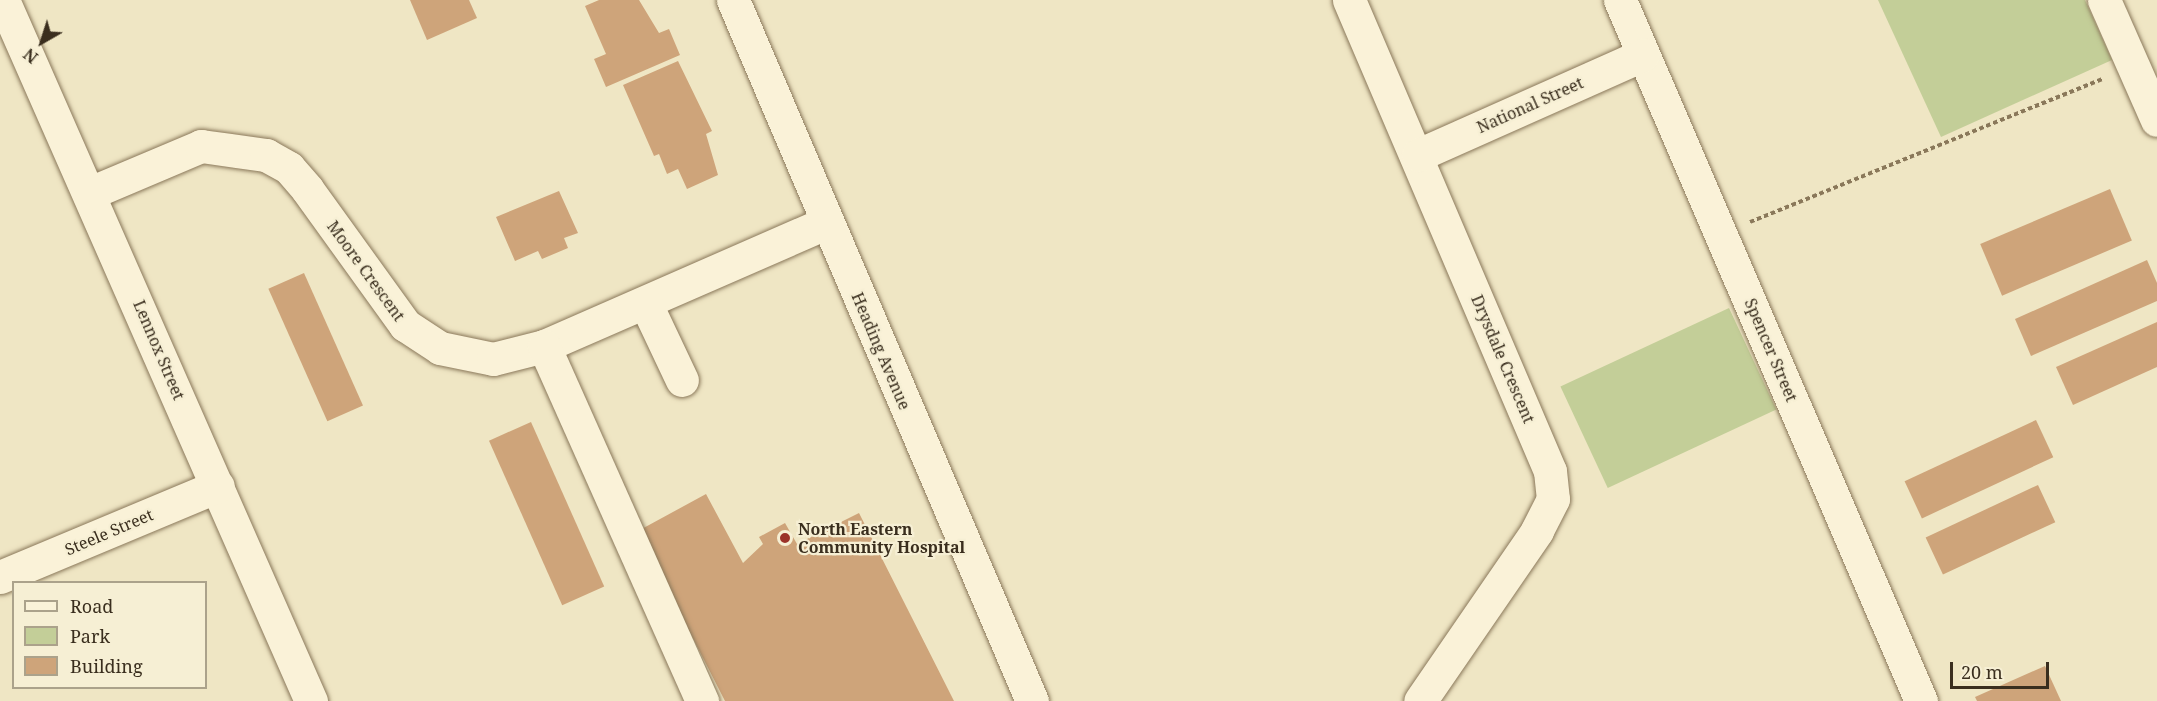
<!DOCTYPE html>
<html>
<head>
<meta charset="utf-8">
<style>
  body { margin:0 }
  #map { position:relative; width:2157px; height:701px; overflow:hidden; background:#efe6c4; font-family:"Noto Serif",serif }
  div>[style] { position:absolute }
  .green>* { inset:0; background:#c3ce98; transform-origin:0 0 }
  .building>* { inset:0; background:#cea47a; transform-origin:0 0 }
  .path>* { height:4px; margin-top:-2px; transform-origin:0; background:repeating-linear-gradient(90deg,#8a785a 0 4.5px,transparent 0 7.5px) }
  .roads { filter:drop-shadow(0 0 2px #8a785a) drop-shadow(0 0 2px #8a785a) }
  .minor>* { height:33px; margin:-16.5px; padding:0 16.5px; transform-origin:16.5px; border-radius:16.5px; background:#faf2d8 }
  .dots>* { width:16px; height:16px; translate:-50% -50%; box-sizing:border-box; border:3px solid #f6efd4; border-radius:50% }
  span { translate:-50% -50%; white-space:nowrap; text-align:center; line-height:1.15; -webkit-text-stroke:4.5px #f6efd4; paint-order:stroke }
  .street-label { font-size:16px; color:#3a2e1e }
  .poi-label { font-size:16px; color:#3a2e1e; font-weight:700 }
  .left { translate:0 -50%; text-align:left }
  .legend { position:absolute; left:12px; top:581px; width:195px; height:108px; box-sizing:border-box; background:#f6efd4; border:2px solid #aba28b; margin:0; padding:8px 10px; list-style:none; font-size:18px; color:#3a2e1e }
  .legend li { display:flex; align-items:center; gap:12px; height:30px }
  .legend b { width:30px; border:2px solid #aba28b }
  .north { position:absolute; left:12px; top:12px; width:60px; height:60px; -webkit-text-stroke:4px #f6efd4; paint-order:stroke; rotate:219deg; font-size:16px; font-weight:700; line-height:24px; text-align:center; color:#3a2e1e }
  .north::after { content:''; display:block; margin:auto; width:21px; height:27px; background:#3a2e1e; clip-path:polygon(50% 0,100% 100%,50% 72%,0 100%) }
  .scale { position:absolute; left:1950px; top:662px; width:99px; height:27px; box-sizing:border-box; border:3px solid #3a2e1e; border-top:0; padding-left:8px; font-size:18px; line-height:21px; white-space:nowrap; color:#3a2e1e; -webkit-text-stroke:4px #f6efd4; paint-order:stroke }
</style>
</head>
<body>
<div id="map">
  <div class="green">
    <i style="clip-path:polygon(1878px 0,2085px 0,2112px 60px,1941px 137px)"></i>
    <i style="left:1729px;top:308px;width:112px;height:186px;rotate:65deg"></i>
  </div>
  <div class="building">
    <i style="clip-path:polygon(410px 0,469px 0,477px 18px,427px 40px)"></i>
    <i style="clip-path:polygon(599px 0,639px 0,659px 33px,669px 29px,680px 55px,606px 87px,594px 59px,606px 54px,585px 6px)"></i>
    <i style="clip-path:polygon(678px 61px,712px 131px,706px 134px,718px 175px,687px 189px,678px 169px,667px 174px,659px 154px,654px 156px,623px 85px)"></i>
    <i style="left:2110px;top:189px;width:56px;height:141px;rotate:67deg"></i>
    <i style="clip-path:polygon(559px 191px,578px 233px,564px 238px,568px 248px,542px 259px,538px 251px,515px 261px,496px 217px)"></i>
    <i style="clip-path:polygon(2147px 260px,2157px 283px,2157px 301px,2031px 356px,2015px 319px)"></i>
    <i style="left:304px;top:273px;width:145px;height:39px;rotate:66deg"></i>
    <i style="clip-path:polygon(2157px 322px,2157px 367px,2073px 405px,2056px 367px)"></i>
    <i style="left:2036px;top:420px;width:41px;height:145px;rotate:65deg"></i>
    <i style="left:531px;top:422px;width:180px;height:46px;rotate:66deg"></i>
    <i style="left:2038px;top:485px;width:41px;height:124px;rotate:65deg"></i>
    <i style="clip-path:polygon(706px 494px,743px 563px,763px 544px,759px 537px,785px 523px,797px 544px,859px 513px,954px 701px,725px 701px,638px 531px)"></i>
    <i style="clip-path:polygon(2045px 666px,2061px 701px,1977px 701px,1975px 697px)"></i>
  </div>
  <div class="path">
    <i style="left:1750px;top:222px;width:380px;rotate:-22.1deg"></i>
  </div>
  <div class="roads">
    <div class="minor">
      <i style="left:3px;top:0;width:766px;rotate:66.28deg"></i>
      <i style="left:733px;top:0;width:762px;rotate:66.9deg"></i>
      <i style="left:1349px;top:0;width:512px;rotate:66.89deg"></i>
      <i style="left:1550px;top:471px;width:28px;rotate:84deg"></i>
      <i style="left:1553px;top:499px;width:36px;rotate:117deg"></i>
      <i style="left:1537px;top:531px;width:206px;rotate:124.5deg"></i>
      <i style="left:1620px;top:0;width:763px;rotate:66.76deg"></i>
      <i style="left:2104px;top:0;width:131px;rotate:66.2deg"></i>
      <i style="left:1418px;top:155px;width:246px;rotate:-24deg"></i>
      <i style="left:90px;top:193px;width:121px;rotate:-22.9deg"></i>
      <i style="left:201px;top:146px;width:66px;rotate:7.9deg"></i>
      <i style="left:266px;top:155px;width:26px;rotate:29deg"></i>
      <i style="left:289px;top:168px;width:28px;rotate:49deg"></i>
      <i style="left:307px;top:189px;width:168px;rotate:54.2deg"></i>
      <i style="left:405px;top:325px;width:42px;rotate:33.3deg"></i>
      <i style="left:440px;top:348px;width:54px;rotate:11.7deg"></i>
      <i style="left:493px;top:359px;width:53px;rotate:-14.3deg"></i>
      <i style="left:544px;top:346px;width:307px;rotate:-23.6deg"></i>
      <i style="left:646px;top:304px;width:84px;rotate:64.7deg"></i>
      <i style="left:544px;top:346px;width:389px;rotate:66deg"></i>
      <i style="left:0;top:577px;width:236px;rotate:-22.7deg"></i>
    </div>
  </div>
  <div class="dots">
    <i style="left:785px;top:538px;background:#9b3229"></i>
  </div>
  <div class="street-label">
    <span style="left:1530px;top:105px;rotate:-24deg">National Street</span>
    <span style="left:366px;top:271px;rotate:54deg">Moore Crescent</span>
    <span style="left:159px;top:350px;rotate:67deg">Lennox Street</span>
    <span style="left:1771px;top:350px;rotate:67deg">Spencer Street</span>
    <span style="left:881px;top:351px;rotate:67deg">Heading Avenue</span>
    <span style="left:1503px;top:359px;rotate:67deg">Drysdale Crescent</span>
    <span style="left:109px;top:532px;rotate:-23deg">Steele Street</span>
  </div>
  <div class="poi-label">
    <span class="left" style="left:798px;top:538px">North Eastern<br>Community Hospital</span>
  </div>
  <ul class="legend">
  <li><b style="height:8px;background:#faf2d8"></b>Road</li>
  <li><b style="height:16px;background:#c3ce98"></b>Park</li>
  <li><b style="height:16px;background:#cea47a"></b>Building</li>
  </ul>
  <div class="north">N</div>
  <div class="scale">20 m</div>
</div>
</body>
</html>
